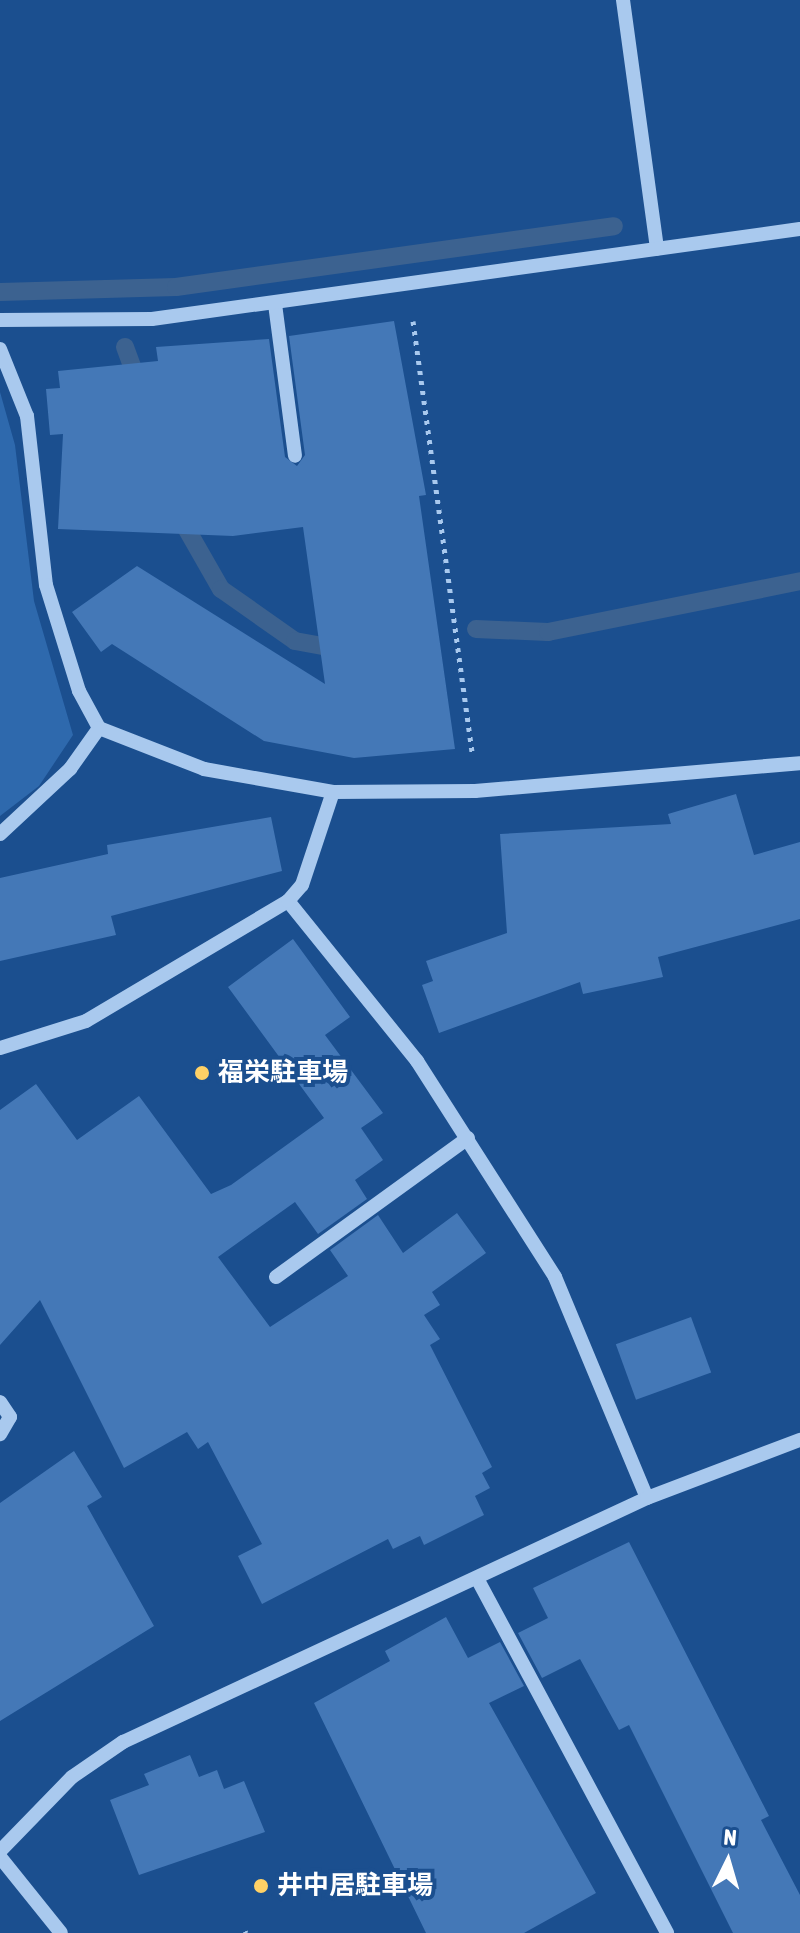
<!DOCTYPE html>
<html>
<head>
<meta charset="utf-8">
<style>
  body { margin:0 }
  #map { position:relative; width:800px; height:1933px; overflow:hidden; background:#1b4f8f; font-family:"Asap Condensed","Noto Sans JP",sans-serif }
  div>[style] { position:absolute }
  .green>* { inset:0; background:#2e69ad }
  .stream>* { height:18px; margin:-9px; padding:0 9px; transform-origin:9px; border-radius:9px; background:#3c6290 }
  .building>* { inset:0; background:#4478b7; transform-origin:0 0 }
  .path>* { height:5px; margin-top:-2.5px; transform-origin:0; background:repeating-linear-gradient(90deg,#a9c9ee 0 4px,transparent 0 10px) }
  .minor>* { height:14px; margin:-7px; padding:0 7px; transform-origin:7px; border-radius:7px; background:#a9c9ee }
  .dots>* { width:22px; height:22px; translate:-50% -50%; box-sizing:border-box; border:4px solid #1b4f8f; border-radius:50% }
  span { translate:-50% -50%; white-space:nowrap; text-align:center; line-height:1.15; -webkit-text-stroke:8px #1b4f8f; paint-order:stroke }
  .poi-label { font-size:26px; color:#fff; font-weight:700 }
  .left { translate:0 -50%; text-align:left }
  .north { position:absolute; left:688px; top:1821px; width:80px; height:80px; -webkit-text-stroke:6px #1b4f8f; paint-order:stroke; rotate:5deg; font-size:22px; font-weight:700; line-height:32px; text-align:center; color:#fff }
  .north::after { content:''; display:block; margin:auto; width:28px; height:36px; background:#fff; clip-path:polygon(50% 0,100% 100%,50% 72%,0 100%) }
</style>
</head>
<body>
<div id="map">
  <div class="green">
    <i style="clip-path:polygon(0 392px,15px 445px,34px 601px,73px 735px,39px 786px,0 816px)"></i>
  </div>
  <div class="stream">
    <i style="left:0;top:292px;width:176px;rotate:-1.6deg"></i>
    <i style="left:176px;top:287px;width:442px;rotate:-7.9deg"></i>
    <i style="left:125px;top:347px;width:40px;rotate:69.8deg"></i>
    <i style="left:177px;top:512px;width:89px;rotate:60.3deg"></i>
    <i style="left:221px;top:589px;width:90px;rotate:35.1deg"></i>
    <i style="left:295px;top:641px;width:51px;rotate:10.2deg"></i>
    <i style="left:476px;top:629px;width:72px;rotate:2.4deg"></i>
    <i style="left:548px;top:632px;width:257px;rotate:-11.4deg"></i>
  </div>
  <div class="building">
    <i style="clip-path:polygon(394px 321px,426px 495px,419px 496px,455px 749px,354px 758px,264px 741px,112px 644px,101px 652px,72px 612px,137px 566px,325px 684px,303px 527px,233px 536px,58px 529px,63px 434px,50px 435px,46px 389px,60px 388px,58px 371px,158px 361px,156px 347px,269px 339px,285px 457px,297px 466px,305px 455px,289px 336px)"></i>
    <i style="clip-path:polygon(736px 794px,754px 855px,800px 842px,800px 919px,658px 957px,663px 977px,583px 994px,580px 982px,439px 1033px,422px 985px,433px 981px,426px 961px,507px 933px,500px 834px,671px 824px,668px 814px)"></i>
    <i style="clip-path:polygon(271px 817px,282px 871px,111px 916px,116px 935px,0 961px,0 878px,108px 854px,107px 845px)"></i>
    <i style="clip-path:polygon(293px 939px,350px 1017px,325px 1035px,383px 1113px,361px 1128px,383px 1160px,355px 1180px,367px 1199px,318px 1234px,295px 1202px,218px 1257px,270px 1327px,348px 1276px,330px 1250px,378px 1215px,403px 1253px,457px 1213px,486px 1253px,432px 1292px,440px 1305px,424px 1315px,440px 1339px,430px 1345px,492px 1467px,482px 1473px,490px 1488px,475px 1496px,484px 1515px,424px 1545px,420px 1536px,393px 1549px,388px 1539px,262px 1604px,238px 1556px,262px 1544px,208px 1442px,198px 1449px,187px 1432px,124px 1468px,40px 1300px,0 1345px,0 1110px,36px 1084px,77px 1140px,139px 1096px,211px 1194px,231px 1185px,324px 1118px,228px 987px)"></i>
    <i style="left:691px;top:1317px;width:59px;height:80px;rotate:70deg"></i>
    <i style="clip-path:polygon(74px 1451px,102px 1497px,87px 1506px,154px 1626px,0 1721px,0 1503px)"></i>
    <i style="clip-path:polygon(629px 1542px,769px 1816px,761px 1820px,800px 1895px,800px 1933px,733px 1933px,629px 1725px,619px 1730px,580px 1659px,542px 1678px,518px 1633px,548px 1618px,533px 1588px)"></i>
    <i style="clip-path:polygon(446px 1617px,468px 1658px,500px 1642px,524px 1686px,489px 1703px,596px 1893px,524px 1933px,426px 1933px,314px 1703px,390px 1661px,385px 1651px)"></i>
    <i style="clip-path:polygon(190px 1755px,199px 1777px,217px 1770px,224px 1789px,244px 1781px,265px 1832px,139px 1875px,110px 1800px,149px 1785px,144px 1774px)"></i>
  </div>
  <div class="path">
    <i style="left:413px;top:321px;width:437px;rotate:82.2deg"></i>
    <i style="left:245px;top:1931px;width:2px;rotate:63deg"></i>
  </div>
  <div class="minor">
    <i style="left:623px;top:0;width:251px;rotate:82.2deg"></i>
    <i style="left:275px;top:304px;width:153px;rotate:82.5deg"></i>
    <i style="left:0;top:320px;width:152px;rotate:-0.4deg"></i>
    <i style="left:152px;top:319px;width:654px;rotate:-7.91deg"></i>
    <i style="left:0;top:349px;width:72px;rotate:68.1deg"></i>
    <i style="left:27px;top:416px;width:170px;rotate:83.6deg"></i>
    <i style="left:46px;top:585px;width:111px;rotate:72.7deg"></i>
    <i style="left:79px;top:691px;width:42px;rotate:61.6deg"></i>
    <i style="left:99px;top:728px;width:113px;rotate:21.3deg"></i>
    <i style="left:204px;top:769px;width:131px;rotate:10.1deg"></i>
    <i style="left:333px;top:792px;width:142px;rotate:-0.4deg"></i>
    <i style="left:475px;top:791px;width:326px;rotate:-4.9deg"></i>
    <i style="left:0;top:834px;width:96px;rotate:-42.9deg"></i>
    <i style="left:70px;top:769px;width:50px;rotate:-54.7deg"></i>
    <i style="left:288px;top:901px;width:206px;rotate:51.1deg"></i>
    <i style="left:417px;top:1061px;width:256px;rotate:57.4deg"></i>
    <i style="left:555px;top:1277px;width:239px;rotate:67.4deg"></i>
    <i style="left:0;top:1048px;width:90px;rotate:-17.4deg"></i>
    <i style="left:86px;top:1021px;width:235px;rotate:-30.7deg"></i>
    <i style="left:288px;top:901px;width:21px;rotate:-49deg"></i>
    <i style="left:302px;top:885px;width:98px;rotate:-71.6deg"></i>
    <i style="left:276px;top:1277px;width:237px;rotate:-35.9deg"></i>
    <i style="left:0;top:1402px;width:18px;rotate:56deg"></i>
    <i style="left:10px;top:1417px;width:20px;rotate:120deg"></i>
    <i style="left:479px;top:1582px;width:398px;rotate:61.8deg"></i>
    <i style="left:0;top:1851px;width:103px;rotate:-45.8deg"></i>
    <i style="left:72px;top:1777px;width:62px;rotate:-34.5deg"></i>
    <i style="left:123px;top:1742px;width:578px;rotate:-24.97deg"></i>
    <i style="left:647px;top:1498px;width:164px;rotate:-20.8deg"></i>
    <i style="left:0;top:1857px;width:97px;rotate:51.2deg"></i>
  </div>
  <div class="dots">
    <i style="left:202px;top:1073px;background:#ffd166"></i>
    <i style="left:261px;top:1886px;background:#ffd166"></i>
  </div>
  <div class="poi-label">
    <span class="left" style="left:218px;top:1073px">福栄駐車場</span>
    <span class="left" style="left:277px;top:1886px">井中居駐車場</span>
  </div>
  <div class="north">N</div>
</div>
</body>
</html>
